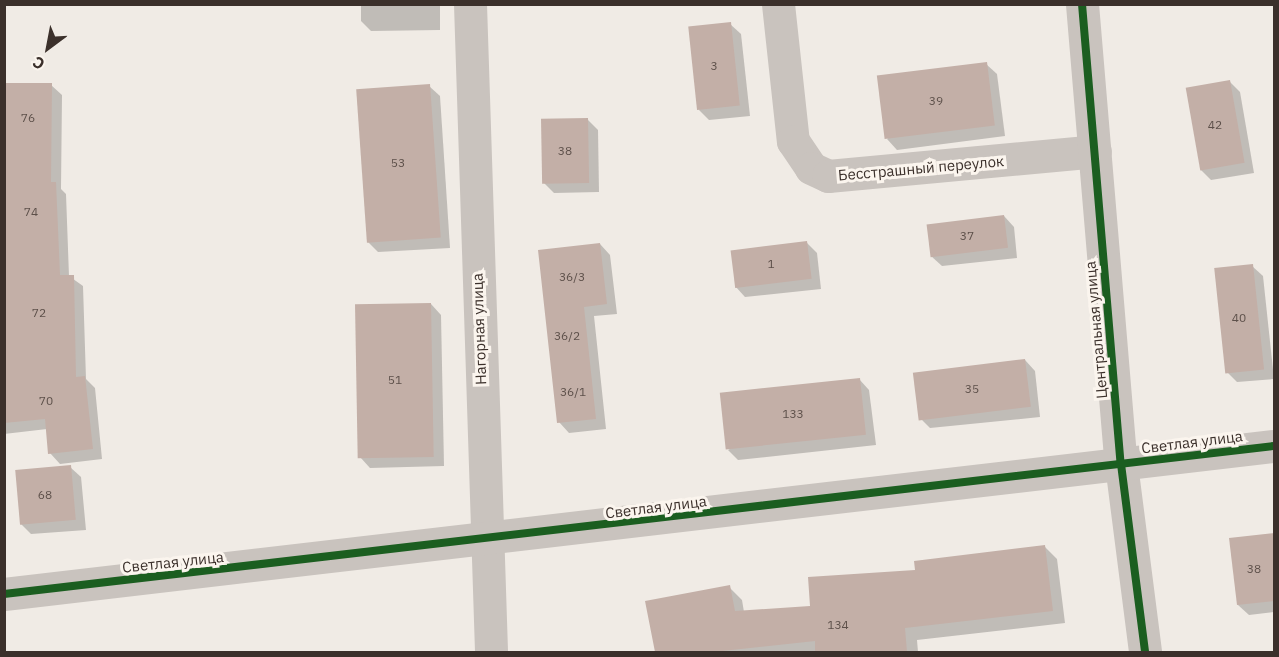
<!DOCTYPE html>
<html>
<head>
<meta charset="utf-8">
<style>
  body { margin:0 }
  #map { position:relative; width:1279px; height:657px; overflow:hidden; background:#f0ebe5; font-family:"IBM Plex Sans",sans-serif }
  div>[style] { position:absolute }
  .shadow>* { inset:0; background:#0003 }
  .building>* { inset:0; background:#c3afa7; transform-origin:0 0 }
  .minor>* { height:33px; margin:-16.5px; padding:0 16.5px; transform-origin:16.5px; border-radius:16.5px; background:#c9c3be }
  .cycleway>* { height:8px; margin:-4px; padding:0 4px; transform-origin:4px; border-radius:4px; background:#1b5e20 }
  span { translate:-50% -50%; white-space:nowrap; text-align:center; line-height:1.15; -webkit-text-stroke:6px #fbf5ee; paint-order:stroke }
  .number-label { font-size:12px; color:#5d504a }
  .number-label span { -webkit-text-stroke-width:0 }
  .street-label { font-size:15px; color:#3b302b }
  .frame { position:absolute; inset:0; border:6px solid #3b302b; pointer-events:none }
  .north { position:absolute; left:18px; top:18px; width:60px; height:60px; -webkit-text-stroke:4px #fbf5ee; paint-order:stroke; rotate:212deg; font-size:16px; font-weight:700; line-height:24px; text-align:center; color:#3b302b }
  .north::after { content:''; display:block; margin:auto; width:21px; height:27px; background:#3b302b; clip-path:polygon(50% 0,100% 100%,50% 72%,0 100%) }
</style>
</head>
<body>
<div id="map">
  <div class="shadow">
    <i style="clip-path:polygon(361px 4px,440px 4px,440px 30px,371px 31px,361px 21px)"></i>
    <i style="clip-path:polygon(730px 24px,741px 34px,750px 116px,709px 120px,699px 110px)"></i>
    <i style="clip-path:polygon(986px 64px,997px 74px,1005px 136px,897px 150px,887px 139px)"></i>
    <i style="clip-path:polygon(1230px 82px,1240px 92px,1254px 173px,1211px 180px,1201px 170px)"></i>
    <i style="clip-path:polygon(4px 84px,51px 85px,62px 95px,61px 189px,66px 194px,69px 276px,83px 286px,86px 379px,95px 388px,102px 459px,60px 464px,50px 453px,47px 429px,4px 434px)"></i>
    <i style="clip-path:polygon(429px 86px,440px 96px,450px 248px,378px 252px,368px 242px)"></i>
    <i style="clip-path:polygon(588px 120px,598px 130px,599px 192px,554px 193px,544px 183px)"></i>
    <i style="clip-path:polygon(1004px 216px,1014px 227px,1017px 258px,942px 266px,931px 256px)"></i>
    <i style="clip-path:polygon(807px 243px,817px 253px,821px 289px,745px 297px,735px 286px)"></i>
    <i style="clip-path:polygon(600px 244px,610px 255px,617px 314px,594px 316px,606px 429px,569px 433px,559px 422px,539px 251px)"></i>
    <i style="clip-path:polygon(1252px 266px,1263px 276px,1274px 379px,1237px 382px,1227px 372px)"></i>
    <i style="clip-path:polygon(431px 304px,441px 315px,444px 466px,370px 468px,360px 457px)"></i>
    <i style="clip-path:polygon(1025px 360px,1035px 371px,1040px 417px,930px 428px,920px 418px)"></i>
    <i style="clip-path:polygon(859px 379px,869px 390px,876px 445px,738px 460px,728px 450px)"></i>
    <i style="clip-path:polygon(70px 467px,81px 477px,86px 530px,31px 534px,21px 524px)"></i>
    <i style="clip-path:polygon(1274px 534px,1274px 612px,1249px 615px,1238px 605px)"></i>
    <i style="clip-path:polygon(1045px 547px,1057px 559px,1065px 623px,917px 640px,918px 652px,656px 652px,647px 602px,729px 587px,742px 600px,744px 612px,811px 608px,917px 571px)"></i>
  </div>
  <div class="building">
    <i style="left:731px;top:22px;width:84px;height:43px;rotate:84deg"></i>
    <i style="left:987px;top:62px;width:64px;height:111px;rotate:83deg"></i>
    <i style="left:1230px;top:80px;width:84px;height:45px;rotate:80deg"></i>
    <i style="clip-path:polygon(4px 83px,52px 83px,51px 182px,56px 182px,60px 275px,74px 275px,76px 377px,85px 376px,93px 449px,48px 454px,45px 419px,4px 423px)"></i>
    <i style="left:430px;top:84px;width:154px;height:74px;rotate:86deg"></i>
    <i style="left:588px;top:118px;width:65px;height:47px;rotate:89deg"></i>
    <i style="left:1004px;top:215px;width:33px;height:78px;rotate:83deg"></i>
    <i style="left:807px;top:241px;width:38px;height:77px;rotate:83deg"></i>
    <i style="clip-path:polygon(600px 243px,607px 304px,584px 307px,596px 419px,557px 423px,538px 250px)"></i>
    <i style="left:1253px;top:264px;width:106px;height:39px;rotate:84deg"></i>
    <i style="left:431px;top:303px;width:154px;height:76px;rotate:89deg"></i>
    <i style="left:1025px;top:359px;width:48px;height:113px;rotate:83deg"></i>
    <i style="left:860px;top:378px;width:57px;height:141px;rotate:84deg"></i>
    <i style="left:71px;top:465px;width:55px;height:56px;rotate:85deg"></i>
    <i style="clip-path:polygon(1275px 533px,1275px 601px,1237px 605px,1229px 538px)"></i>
    <i style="clip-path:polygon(1045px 545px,1053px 611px,905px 628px,907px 652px,815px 652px,815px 641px,713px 652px,655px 652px,645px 601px,730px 585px,735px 611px,810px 606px,808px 577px,915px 570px,914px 561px)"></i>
  </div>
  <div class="minor">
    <i style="left:470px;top:4px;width:648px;rotate:88.14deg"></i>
    <i style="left:778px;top:4px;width:138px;rotate:83.8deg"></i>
    <i style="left:793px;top:141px;width:32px;rotate:56deg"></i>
    <i style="left:811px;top:168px;width:19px;rotate:25deg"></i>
    <i style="left:828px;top:176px;width:268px;rotate:-5.3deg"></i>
    <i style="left:1082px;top:4px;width:462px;rotate:85.2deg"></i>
    <i style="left:1121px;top:464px;width:190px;rotate:82.7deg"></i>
    <i style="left:4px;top:594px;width:1279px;rotate:-6.65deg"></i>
  </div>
  <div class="cycleway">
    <i style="left:1082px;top:4px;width:462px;rotate:85.2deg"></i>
    <i style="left:1121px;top:464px;width:190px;rotate:82.7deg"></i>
    <i style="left:4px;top:594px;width:1279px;rotate:-6.65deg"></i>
  </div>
  <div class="number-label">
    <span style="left:714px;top:66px">3</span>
    <span style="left:936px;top:101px">39</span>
    <span style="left:28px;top:118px">76</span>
    <span style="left:1215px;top:125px">42</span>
    <span style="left:565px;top:151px">38</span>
    <span style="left:398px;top:163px">53</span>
    <span style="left:31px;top:212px">74</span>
    <span style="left:967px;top:236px">37</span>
    <span style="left:771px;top:264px">1</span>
    <span style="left:572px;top:277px">36/3</span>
    <span style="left:39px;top:313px">72</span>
    <span style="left:1239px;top:318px">40</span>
    <span style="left:567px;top:336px">36/2</span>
    <span style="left:395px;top:380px">51</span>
    <span style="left:972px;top:389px">35</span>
    <span style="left:573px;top:392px">36/1</span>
    <span style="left:46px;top:401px">70</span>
    <span style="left:793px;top:414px">133</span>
    <span style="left:45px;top:495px">68</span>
    <span style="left:1254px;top:569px">38</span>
    <span style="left:838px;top:625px">134</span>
  </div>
  <div class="street-label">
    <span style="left:921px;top:168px;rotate:-5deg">Бесстрашный переулок</span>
    <span style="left:479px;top:329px;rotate:-92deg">Нагорная улица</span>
    <span style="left:1096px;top:330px;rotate:-95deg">Центральная улица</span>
    <span style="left:1192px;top:442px;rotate:-7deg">Светлая улица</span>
    <span style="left:656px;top:507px;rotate:-7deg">Светлая улица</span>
    <span style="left:173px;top:562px;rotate:-6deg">Светлая улица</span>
  </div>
  <div class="frame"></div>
  <div class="north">С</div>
</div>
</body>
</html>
